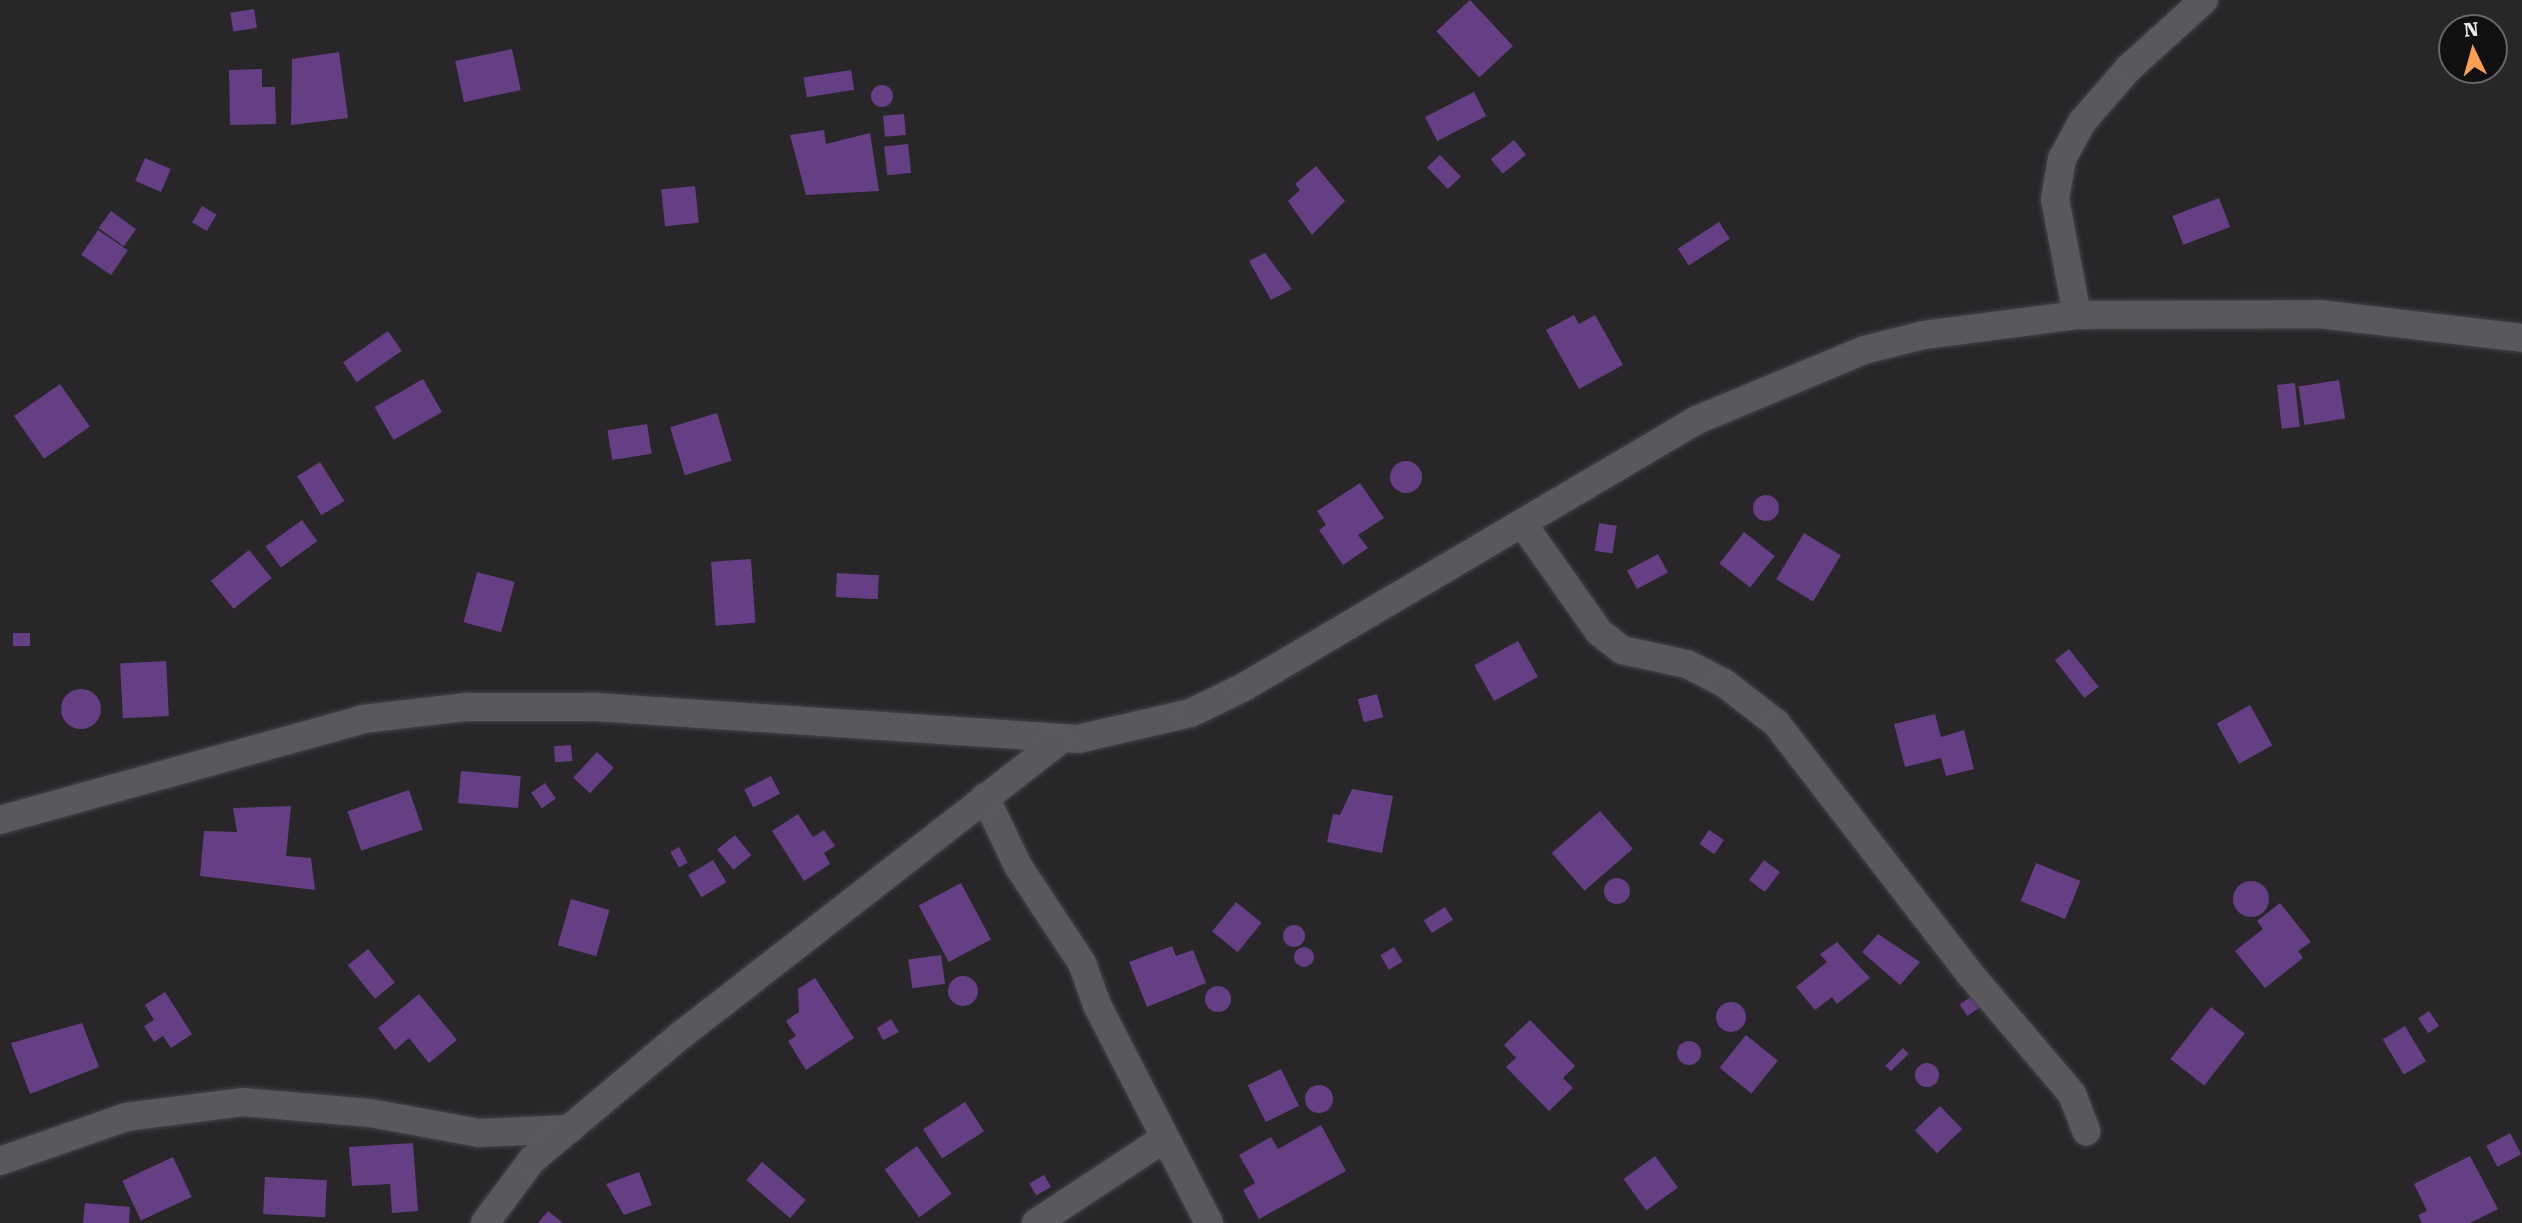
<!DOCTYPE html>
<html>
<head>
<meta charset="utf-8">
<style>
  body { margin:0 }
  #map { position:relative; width:2522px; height:1223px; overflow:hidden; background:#282629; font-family:"Roboto Serif",serif }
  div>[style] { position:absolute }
  .building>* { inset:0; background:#653f84; transform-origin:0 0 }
  .round { border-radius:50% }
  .roads { filter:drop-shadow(0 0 2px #444346) drop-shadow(0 0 2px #444346) }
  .minor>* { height:28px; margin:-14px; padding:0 14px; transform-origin:14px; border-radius:14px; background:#5a585c }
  span { translate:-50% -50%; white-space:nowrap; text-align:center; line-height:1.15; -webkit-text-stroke:6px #100f11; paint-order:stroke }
  .north { position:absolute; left:2438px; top:14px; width:70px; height:70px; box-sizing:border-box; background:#100f11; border:2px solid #676668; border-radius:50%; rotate:355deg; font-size:19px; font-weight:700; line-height:28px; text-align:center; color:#eae9eb }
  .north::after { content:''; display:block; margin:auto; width:24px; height:32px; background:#fb9f50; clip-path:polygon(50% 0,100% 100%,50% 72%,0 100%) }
</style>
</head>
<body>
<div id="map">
  <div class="building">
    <i style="left:1470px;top:0;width:63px;height:46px;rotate:47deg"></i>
    <i style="left:254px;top:9px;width:19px;height:24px;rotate:81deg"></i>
    <i style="left:512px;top:49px;width:42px;height:58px;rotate:78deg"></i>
    <i style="clip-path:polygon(339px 52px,348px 118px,291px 125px,292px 59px)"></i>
    <i style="clip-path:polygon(262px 69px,262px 87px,275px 87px,276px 124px,230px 125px,229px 70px)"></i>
    <i style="left:851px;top:70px;width:20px;height:48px;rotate:81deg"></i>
    <i class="round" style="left:871px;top:85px;width:22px;height:22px"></i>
    <i style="left:1474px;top:92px;width:27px;height:55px;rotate:63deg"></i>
    <i style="left:904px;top:114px;width:21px;height:21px;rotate:85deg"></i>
    <i style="clip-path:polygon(824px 130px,826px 144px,870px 133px,879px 191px,806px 195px,790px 135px)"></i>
    <i style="left:1514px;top:140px;width:19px;height:30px;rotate:51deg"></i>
    <i style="left:908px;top:144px;width:29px;height:24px;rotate:84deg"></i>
    <i style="left:1440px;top:155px;width:30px;height:18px;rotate:46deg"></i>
    <i style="left:145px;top:158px;width:28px;height:25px;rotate:23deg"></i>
    <i style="clip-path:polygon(1316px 166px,1345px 201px,1312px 235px,1288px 201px,1300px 190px,1295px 184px)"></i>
    <i style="left:695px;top:186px;width:37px;height:34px;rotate:84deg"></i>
    <i style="left:2219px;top:198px;width:31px;height:50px;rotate:69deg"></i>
    <i style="left:202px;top:206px;width:17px;height:19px;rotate:31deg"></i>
    <i style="left:111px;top:211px;width:31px;height:21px;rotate:36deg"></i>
    <i style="left:1719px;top:222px;width:20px;height:49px;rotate:57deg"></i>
    <i style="left:98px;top:230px;width:36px;height:30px;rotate:34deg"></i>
    <i style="clip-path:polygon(1265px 253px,1292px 289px,1271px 300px,1249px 261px)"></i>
    <i style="clip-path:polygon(1574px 315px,1579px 324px,1595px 315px,1623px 365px,1579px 389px,1546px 330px)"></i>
    <i style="left:388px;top:331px;width:24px;height:55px;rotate:55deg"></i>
    <i style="left:423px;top:379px;width:38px;height:56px;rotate:60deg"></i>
    <i style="left:2339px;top:380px;width:39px;height:41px;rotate:81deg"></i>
    <i style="left:2295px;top:383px;width:44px;height:18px;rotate:84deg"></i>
    <i style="left:60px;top:384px;width:52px;height:56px;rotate:55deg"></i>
    <i style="left:717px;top:413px;width:50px;height:49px;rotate:73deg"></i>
    <i style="left:647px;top:424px;width:30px;height:40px;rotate:81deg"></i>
    <i class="round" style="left:1390px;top:461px;width:32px;height:32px"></i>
    <i style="left:320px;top:462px;width:46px;height:27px;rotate:58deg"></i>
    <i style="clip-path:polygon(1360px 483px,1384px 518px,1358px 535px,1368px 548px,1343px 565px,1319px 530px,1326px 525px,1317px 511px)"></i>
    <i class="round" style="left:1753px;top:495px;width:26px;height:26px"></i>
    <i style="left:302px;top:520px;width:26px;height:45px;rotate:54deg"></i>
    <i style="left:1599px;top:523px;width:18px;height:28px;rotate:9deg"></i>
    <i style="left:1744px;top:532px;width:39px;height:40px;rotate:38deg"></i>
    <i style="left:1804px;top:533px;width:43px;height:54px;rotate:31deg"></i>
    <i style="left:249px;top:550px;width:36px;height:49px;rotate:51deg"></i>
    <i style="left:1658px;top:554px;width:21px;height:35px;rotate:62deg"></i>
    <i style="left:751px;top:559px;width:64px;height:40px;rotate:86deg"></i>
    <i style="left:477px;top:572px;width:39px;height:52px;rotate:15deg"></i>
    <i style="left:837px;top:573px;width:42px;height:24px;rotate:3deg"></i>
    <i style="left:13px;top:633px;width:17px;height:13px"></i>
    <i style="left:1518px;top:641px;width:41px;height:50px;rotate:61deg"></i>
    <i style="left:2069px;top:649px;width:48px;height:18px;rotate:52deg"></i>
    <i style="left:166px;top:661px;width:55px;height:46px;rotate:87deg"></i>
    <i class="round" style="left:61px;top:689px;width:40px;height:40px"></i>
    <i style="left:1377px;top:694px;width:24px;height:20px;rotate:75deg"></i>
    <i style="left:2250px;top:705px;width:46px;height:38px;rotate:61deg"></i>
    <i style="clip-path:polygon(1935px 714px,1941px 737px,1964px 730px,1974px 769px,1946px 776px,1941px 758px,1905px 767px,1894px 724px)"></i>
    <i style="left:571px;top:745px;width:16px;height:17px;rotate:86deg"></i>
    <i style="left:597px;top:752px;width:23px;height:35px;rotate:43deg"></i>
    <i style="left:461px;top:771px;width:60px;height:32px;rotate:5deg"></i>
    <i style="left:771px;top:776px;width:20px;height:30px;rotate:63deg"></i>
    <i style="left:545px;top:783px;width:19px;height:17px;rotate:55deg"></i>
    <i style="clip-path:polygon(1352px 789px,1393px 796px,1382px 853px,1327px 842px,1333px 814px,1340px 815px)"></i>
    <i style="left:409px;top:790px;width:42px;height:65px;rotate:71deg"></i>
    <i style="clip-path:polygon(291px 806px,286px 856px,311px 858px,315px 890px,200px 876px,204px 831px,237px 832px,233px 808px)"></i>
    <i style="left:1600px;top:811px;width:50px;height:64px;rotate:49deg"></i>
    <i style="clip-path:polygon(798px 814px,813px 837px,824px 830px,835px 846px,824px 853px,830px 864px,804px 881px,772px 831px)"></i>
    <i style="left:1709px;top:830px;width:18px;height:17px;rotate:34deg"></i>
    <i style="left:735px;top:835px;width:26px;height:23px;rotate:51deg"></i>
    <i style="left:679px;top:847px;width:18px;height:10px;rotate:61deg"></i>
    <i style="left:713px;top:860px;width:26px;height:29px;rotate:59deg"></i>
    <i style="left:1764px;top:860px;width:20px;height:25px;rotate:37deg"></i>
    <i style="left:2036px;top:863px;width:48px;height:41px;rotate:22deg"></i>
    <i class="round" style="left:1604px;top:878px;width:26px;height:26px"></i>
    <i class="round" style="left:2233px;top:881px;width:36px;height:36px"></i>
    <i style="left:961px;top:883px;width:64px;height:48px;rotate:62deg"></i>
    <i style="left:571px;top:899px;width:40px;height:48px;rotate:16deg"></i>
    <i style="left:1236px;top:902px;width:33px;height:38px;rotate:39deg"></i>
    <i style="clip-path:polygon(2280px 903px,2311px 942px,2298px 951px,2303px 958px,2265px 988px,2235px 951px,2263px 929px,2257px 921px)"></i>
    <i style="left:1445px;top:907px;width:15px;height:25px;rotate:58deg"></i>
    <i class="round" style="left:1283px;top:925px;width:22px;height:22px"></i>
    <i style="clip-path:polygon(1878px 934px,1920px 962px,1900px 985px,1862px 952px)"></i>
    <i style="clip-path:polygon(1837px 942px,1870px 978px,1837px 1004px,1832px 997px,1815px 1010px,1796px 987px,1827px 962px,1820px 954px)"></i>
    <i style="clip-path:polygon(1172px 946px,1176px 956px,1193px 950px,1206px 983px,1147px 1007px,1129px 962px)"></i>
    <i style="left:1394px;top:947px;width:17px;height:16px;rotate:59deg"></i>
    <i class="round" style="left:1294px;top:947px;width:20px;height:20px"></i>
    <i style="left:368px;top:949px;width:43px;height:26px;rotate:51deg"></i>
    <i style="left:941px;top:955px;width:29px;height:33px;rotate:82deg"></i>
    <i class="round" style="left:948px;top:976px;width:30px;height:30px"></i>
    <i style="clip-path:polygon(815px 978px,854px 1038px,806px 1070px,788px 1041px,796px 1036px,786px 1021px,799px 1012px,798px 989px)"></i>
    <i class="round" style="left:1205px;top:986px;width:26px;height:26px"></i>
    <i style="clip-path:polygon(165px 992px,192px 1034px,171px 1048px,163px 1036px,154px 1042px,144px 1026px,154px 1020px,145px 1005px)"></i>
    <i style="clip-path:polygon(419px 994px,457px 1040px,429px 1063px,409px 1038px,395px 1050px,378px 1028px)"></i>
    <i style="left:1972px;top:996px;width:14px;height:15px;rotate:56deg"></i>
    <i class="round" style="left:1716px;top:1002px;width:30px;height:30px"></i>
    <i style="left:2211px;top:1007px;width:43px;height:66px;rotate:38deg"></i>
    <i style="left:2429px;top:1011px;width:18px;height:13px;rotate:56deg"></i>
    <i style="clip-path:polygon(891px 1019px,899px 1032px,883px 1040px,877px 1028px)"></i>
    <i style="clip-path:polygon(1530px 1020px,1575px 1066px,1563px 1078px,1573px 1088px,1549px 1111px,1506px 1067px,1516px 1058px,1504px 1045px)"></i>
    <i style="clip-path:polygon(82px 1023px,99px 1067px,30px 1094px,11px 1043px)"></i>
    <i style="left:2405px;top:1026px;width:41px;height:26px;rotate:59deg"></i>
    <i style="left:1746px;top:1035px;width:41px;height:42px;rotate:39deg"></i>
    <i class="round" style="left:1677px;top:1041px;width:24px;height:24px"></i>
    <i style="left:1903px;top:1048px;width:8px;height:25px;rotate:45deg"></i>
    <i class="round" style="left:1915px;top:1063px;width:24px;height:24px"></i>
    <i style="left:1281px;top:1069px;width:41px;height:37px;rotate:64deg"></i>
    <i class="round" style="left:1305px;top:1085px;width:28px;height:28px"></i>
    <i style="left:965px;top:1102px;width:35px;height:50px;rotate:57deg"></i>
    <i style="left:1940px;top:1106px;width:32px;height:35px;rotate:46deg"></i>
    <i style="clip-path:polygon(1321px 1125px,1346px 1171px,1259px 1219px,1243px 1190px,1255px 1183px,1239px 1155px,1271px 1137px,1278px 1149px)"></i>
    <i style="left:2510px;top:1133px;width:24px;height:27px;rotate:62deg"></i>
    <i style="clip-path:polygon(413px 1143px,418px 1211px,392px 1213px,390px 1184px,352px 1186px,349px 1147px)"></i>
    <i style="left:917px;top:1146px;width:59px;height:40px;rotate:54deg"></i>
    <i style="left:1655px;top:1156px;width:39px;height:39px;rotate:54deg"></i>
    <i style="clip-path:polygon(2470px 1156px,2498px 1209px,2470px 1223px,2422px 1223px,2418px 1215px,2427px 1211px,2414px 1184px)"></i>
    <i style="left:173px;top:1157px;width:44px;height:56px;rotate:65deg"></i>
    <i style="left:762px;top:1162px;width:58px;height:24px;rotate:41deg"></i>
    <i style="clip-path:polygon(639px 1172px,652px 1205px,624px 1215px,606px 1184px)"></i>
    <i style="left:1044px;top:1175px;width:14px;height:17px;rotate:60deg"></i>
    <i style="left:265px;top:1177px;width:62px;height:37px;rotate:3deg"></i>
    <i style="clip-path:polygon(85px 1203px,130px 1207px,129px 1223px,83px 1223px)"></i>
    <i style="clip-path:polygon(548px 1211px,563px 1223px,538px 1223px)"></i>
  </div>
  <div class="roads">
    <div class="minor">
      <i style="left:2077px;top:315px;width:118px;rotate:-100.7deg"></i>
      <i style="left:2055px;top:199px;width:41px;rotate:-80.1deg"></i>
      <i style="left:2062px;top:159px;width:42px;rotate:-61.6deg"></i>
      <i style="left:2082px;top:122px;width:72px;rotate:-49deg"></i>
      <i style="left:2129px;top:68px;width:101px;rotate:-42.2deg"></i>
      <i style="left:1525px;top:527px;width:128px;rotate:54.8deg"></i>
      <i style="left:1599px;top:632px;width:29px;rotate:38deg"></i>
      <i style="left:1622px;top:650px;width:66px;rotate:12.2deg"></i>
      <i style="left:1687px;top:664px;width:42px;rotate:27.2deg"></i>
      <i style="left:1724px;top:683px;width:66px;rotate:37.6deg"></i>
      <i style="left:1776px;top:723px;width:317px;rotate:52.3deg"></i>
      <i style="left:1970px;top:974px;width:157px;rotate:49.6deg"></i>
      <i style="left:2072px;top:1094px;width:40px;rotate:69deg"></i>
      <i style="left:985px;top:797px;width:76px;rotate:64.4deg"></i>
      <i style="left:1018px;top:866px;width:116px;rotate:56.6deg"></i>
      <i style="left:1082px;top:963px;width:45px;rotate:70.3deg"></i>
      <i style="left:1097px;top:1005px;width:245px;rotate:62.8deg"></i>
      <i style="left:0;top:820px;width:377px;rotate:-15.5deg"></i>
      <i style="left:363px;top:719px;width:105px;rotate:-6.6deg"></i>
      <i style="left:467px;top:707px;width:128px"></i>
      <i style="left:595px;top:707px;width:484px;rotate:3.8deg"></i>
      <i style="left:1078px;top:739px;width:116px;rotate:-13deg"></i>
      <i style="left:1191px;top:713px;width:59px;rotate:-26.1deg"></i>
      <i style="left:1244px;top:687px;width:526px;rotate:-30.52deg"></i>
      <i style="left:1697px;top:420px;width:181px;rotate:-22.7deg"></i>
      <i style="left:1864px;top:350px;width:62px;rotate:-14deg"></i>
      <i style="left:1924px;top:335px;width:154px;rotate:-7.4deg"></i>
      <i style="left:2077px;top:315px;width:242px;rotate:-0.2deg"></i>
      <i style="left:2319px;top:314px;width:204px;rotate:6.7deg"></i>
      <i style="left:0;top:1161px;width:133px;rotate:-19.2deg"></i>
      <i style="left:126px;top:1117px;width:118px;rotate:-7.3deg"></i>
      <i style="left:243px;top:1102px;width:127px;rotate:5deg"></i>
      <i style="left:370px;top:1113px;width:111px;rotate:10.4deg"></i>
      <i style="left:479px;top:1133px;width:91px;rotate:-2.5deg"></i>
      <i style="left:485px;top:1223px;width:79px;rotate:-53.3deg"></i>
      <i style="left:532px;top:1160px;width:193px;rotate:-40deg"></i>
      <i style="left:680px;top:1036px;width:480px;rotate:-37.9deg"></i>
      <i style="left:1036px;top:1223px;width:154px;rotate:-33.4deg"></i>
    </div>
  </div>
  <div class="north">N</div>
</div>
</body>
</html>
